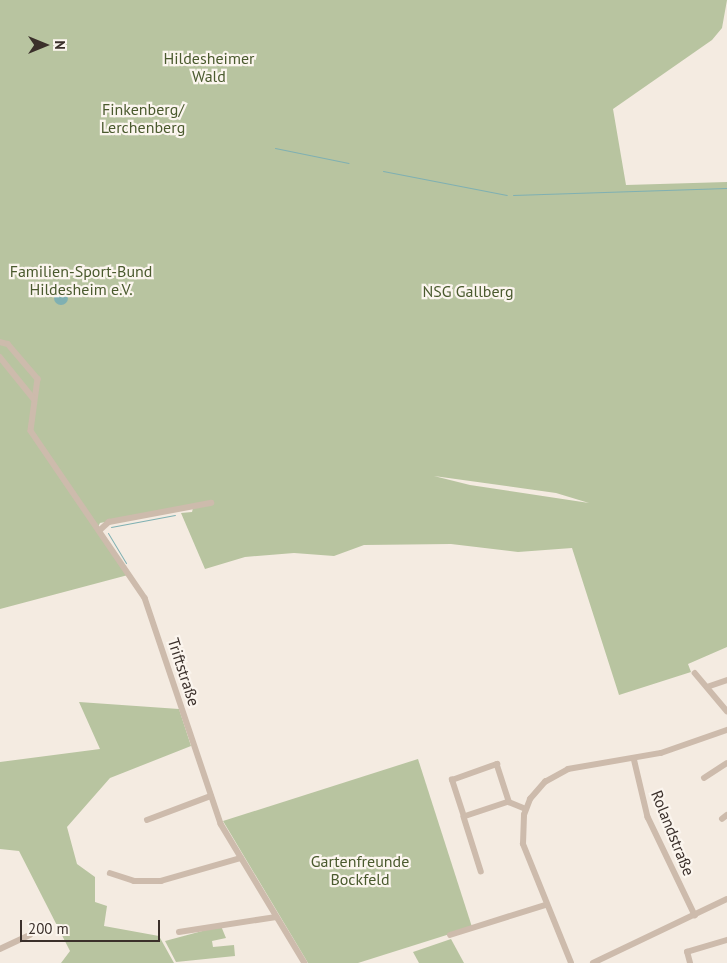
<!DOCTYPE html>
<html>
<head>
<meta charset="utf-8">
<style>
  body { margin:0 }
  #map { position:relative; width:727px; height:963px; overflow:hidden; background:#f4ebe1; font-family:"PT Sans",sans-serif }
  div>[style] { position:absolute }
  .green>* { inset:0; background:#b8c4a0 }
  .water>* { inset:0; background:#7fb0b2 }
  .round { border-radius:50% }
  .stream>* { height:1px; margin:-0.5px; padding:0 0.5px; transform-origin:0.5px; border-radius:0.5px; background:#7fb0b2 }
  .minor>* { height:5.5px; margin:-2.75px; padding:0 2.75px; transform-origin:2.75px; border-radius:2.75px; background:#cdbbac }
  span { translate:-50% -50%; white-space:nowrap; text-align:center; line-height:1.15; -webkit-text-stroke:4.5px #fbf5ee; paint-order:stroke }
  .park-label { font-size:16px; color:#4a5a2e }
  .street-label { font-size:16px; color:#3b302b }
  .north { position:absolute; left:20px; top:20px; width:50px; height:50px; -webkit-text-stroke:4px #fbf5ee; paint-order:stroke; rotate:90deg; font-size:14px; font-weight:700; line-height:20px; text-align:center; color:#3b302b }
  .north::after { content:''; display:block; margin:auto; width:18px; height:22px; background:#3b302b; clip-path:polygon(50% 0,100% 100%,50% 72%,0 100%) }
  .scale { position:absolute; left:20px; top:920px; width:140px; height:22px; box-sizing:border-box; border:2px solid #3b302b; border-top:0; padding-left:6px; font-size:15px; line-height:18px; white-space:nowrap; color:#3b302b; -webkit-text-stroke:4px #fbf5ee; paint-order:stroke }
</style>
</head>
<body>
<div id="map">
  <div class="green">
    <i style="clip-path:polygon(evenodd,0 0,727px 0,722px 28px,712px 40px,613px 109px,626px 185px,727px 182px,727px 647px,688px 664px,691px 672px,619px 695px,572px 548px,518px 552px,451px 544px,364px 545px,334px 556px,294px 553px,245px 557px,205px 569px,181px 513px,192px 512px,194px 504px,100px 523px,97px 529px,128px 575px,0 609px,0 0,434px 476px,556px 493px,589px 503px,470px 485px,434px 476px)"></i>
    <i style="clip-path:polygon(79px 702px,179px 709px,191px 746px,110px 778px,67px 827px,77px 864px,95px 877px,95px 902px,107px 906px,104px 926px,159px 936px,174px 963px,61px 963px,70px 951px,19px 851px,0 849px,0 762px,100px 749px)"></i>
    <i style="clip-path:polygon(418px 759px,472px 927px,358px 963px,308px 963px,223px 821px)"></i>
    <i style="clip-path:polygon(221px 926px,226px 938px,212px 941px,213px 947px,234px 945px,235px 956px,176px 962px,165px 941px)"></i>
    <i style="clip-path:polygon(451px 939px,464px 963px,419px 963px,413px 952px)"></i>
  </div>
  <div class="water">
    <i class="round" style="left:54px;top:291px;width:14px;height:14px"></i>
  </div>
  <div class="stream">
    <i style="left:275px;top:148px;width:75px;rotate:11.6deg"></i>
    <i style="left:383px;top:171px;width:126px;rotate:11deg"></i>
    <i style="left:513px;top:195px;width:214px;rotate:-1.9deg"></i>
    <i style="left:111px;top:527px;width:65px;rotate:-10.6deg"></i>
    <i style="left:108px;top:533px;width:35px;rotate:59deg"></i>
  </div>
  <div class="minor">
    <i style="left:0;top:342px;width:8px;rotate:14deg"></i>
    <i style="left:8px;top:344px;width:46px;rotate:49.4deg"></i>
    <i style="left:38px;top:379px;width:52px;rotate:97.7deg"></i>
    <i style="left:31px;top:431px;width:202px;rotate:55.7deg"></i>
    <i style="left:145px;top:598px;width:238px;rotate:71.4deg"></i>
    <i style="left:221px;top:824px;width:162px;rotate:58.9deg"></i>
    <i style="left:0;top:357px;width:54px;rotate:51deg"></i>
    <i style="left:100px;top:530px;width:12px;rotate:-42deg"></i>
    <i style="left:109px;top:522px;width:104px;rotate:-10.6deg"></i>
    <i style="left:695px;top:673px;width:50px;rotate:49.9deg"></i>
    <i style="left:707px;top:687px;width:21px;rotate:-19deg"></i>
    <i style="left:634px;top:758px;width:61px;rotate:76.7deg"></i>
    <i style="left:648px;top:817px;width:109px;rotate:64.4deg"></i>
    <i style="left:704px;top:778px;width:27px;rotate:-33deg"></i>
    <i style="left:509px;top:802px;width:47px;rotate:161.6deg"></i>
    <i style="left:464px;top:817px;width:39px;rotate:-108deg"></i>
    <i style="left:452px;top:780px;width:48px;rotate:-19.6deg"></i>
    <i style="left:497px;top:764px;width:40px;rotate:72deg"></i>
    <i style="left:509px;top:802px;width:18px;rotate:22deg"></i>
    <i style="left:464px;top:817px;width:57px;rotate:72.5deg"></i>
    <i style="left:722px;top:819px;width:6px;rotate:-39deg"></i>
    <i style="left:147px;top:820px;width:68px;rotate:-20.6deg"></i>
    <i style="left:110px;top:873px;width:25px;rotate:18deg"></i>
    <i style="left:134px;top:881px;width:27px"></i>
    <i style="left:161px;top:881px;width:83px;rotate:-16deg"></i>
    <i style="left:179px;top:932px;width:98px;rotate:-8.8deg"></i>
    <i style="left:450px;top:935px;width:100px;rotate:-17.5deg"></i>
    <i style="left:0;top:949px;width:33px;rotate:-25deg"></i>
    <i style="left:571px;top:963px;width:128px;rotate:-112deg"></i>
    <i style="left:523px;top:844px;width:29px;rotate:-88deg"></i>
    <i style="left:524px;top:815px;width:17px;rotate:-69deg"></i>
    <i style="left:530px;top:799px;width:23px;rotate:-49deg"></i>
    <i style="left:545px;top:782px;width:26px;rotate:-29deg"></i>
    <i style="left:568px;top:769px;width:94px;rotate:-9.8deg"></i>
    <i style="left:661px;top:753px;width:70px;rotate:-19.2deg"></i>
    <i style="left:593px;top:963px;width:148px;rotate:-25.5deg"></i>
    <i style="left:690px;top:963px;width:11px;rotate:-105deg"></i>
    <i style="left:687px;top:952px;width:42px;rotate:-16.7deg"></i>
  </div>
  <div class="park-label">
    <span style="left:209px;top:67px">Hildesheimer<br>Wald</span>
    <span style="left:143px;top:118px">Finkenberg/<br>Lerchenberg</span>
    <span style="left:81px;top:280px">Familien-Sport-Bund<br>Hildesheim e.V.</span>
    <span style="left:468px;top:291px">NSG Gallberg</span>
    <span style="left:360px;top:870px">Gartenfreunde<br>Bockfeld</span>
  </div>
  <div class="street-label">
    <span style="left:184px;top:672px;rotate:72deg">Triftstraße</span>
    <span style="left:673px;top:833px;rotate:68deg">Rolandstraße</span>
  </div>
  <div class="north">N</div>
  <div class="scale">200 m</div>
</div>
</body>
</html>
